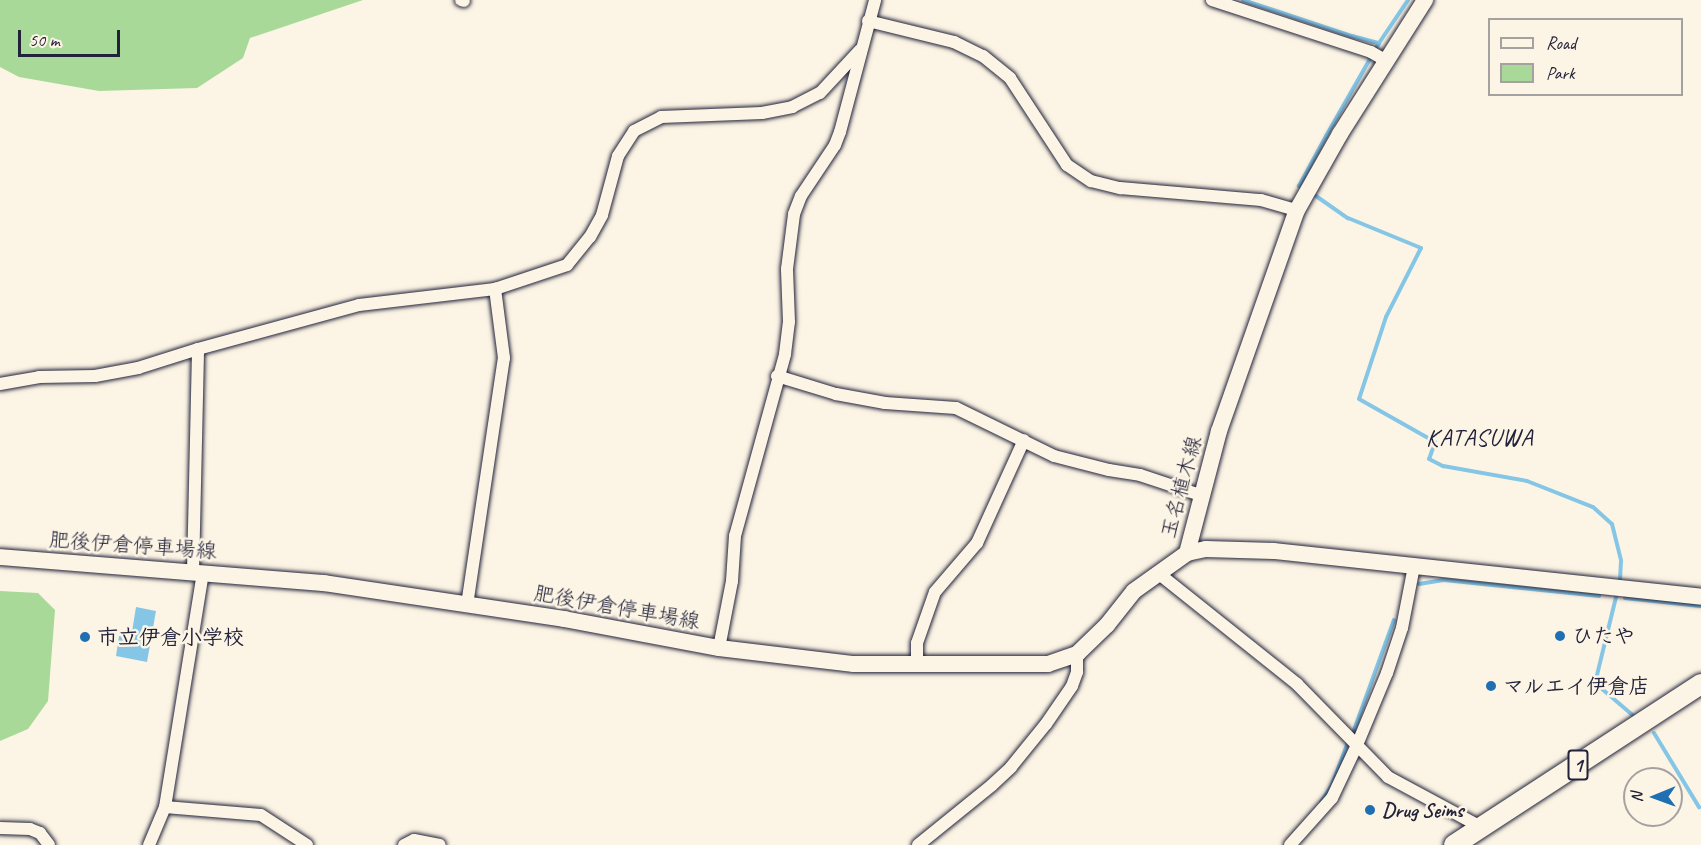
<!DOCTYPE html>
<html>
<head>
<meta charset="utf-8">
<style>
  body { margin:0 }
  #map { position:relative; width:1701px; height:845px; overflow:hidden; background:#fcf5e5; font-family:Caveat,"Klee One",sans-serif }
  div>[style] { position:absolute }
  .green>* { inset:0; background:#a9d999 }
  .water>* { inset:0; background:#85c6e6 }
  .stream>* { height:4px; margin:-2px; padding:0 2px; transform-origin:2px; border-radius:2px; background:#85c6e6 }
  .roads { filter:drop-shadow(0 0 2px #22223b) drop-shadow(0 0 2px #22223b) }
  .street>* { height:12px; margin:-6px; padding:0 6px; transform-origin:6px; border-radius:6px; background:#fcf5e5 }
  .secondary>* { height:16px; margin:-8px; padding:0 8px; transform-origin:8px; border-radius:8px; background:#fcf5e5 }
  .primary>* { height:20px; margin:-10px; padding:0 10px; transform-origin:10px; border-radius:10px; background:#fcf5e5 }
  .dots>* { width:16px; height:16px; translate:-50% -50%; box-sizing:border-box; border:3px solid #fcf5e5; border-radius:50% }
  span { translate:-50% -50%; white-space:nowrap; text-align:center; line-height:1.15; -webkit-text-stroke:5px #fcf5e5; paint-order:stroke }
  .shield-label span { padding:2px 4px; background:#fcf5e5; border:2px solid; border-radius:4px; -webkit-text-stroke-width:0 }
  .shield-label { font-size:20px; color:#22223b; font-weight:700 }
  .street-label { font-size:21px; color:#22223b }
  .poi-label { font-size:21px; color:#22223b; font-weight:700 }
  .left { translate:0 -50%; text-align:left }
  .quarter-label { font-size:24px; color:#22223b; letter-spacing:1.5px }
  .legend { position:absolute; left:1488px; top:18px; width:195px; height:78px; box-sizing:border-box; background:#fcf5e5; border:2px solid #a5a1a1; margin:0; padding:8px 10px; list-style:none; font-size:18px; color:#22223b }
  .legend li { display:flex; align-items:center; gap:12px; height:30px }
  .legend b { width:30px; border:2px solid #a5a1a1 }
  .north { position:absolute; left:1623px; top:767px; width:60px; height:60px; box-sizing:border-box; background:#fcf5e5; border:2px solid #a5a1a1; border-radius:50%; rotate:269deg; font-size:16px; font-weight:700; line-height:24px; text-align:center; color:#22223b }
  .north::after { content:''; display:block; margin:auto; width:21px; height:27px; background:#1f6fb2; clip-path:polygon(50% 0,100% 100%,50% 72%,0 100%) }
  .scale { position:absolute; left:18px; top:30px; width:102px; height:27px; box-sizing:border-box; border:3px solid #22223b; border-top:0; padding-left:8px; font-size:18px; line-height:21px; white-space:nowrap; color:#22223b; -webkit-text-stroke:4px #fcf5e5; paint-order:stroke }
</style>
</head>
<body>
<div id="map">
  <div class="green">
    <i style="clip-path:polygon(0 0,363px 0,250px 38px,243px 58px,197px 88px,99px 91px,19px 77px,0 67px)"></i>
    <i style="clip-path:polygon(0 591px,38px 593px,55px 610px,48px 701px,28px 729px,0 741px)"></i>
  </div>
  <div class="water">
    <i style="clip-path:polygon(136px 607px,156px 611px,147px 662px,116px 656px,119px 636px,131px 638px)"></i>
  </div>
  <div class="stream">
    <i style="left:1243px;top:0;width:115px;rotate:18.3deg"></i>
    <i style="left:1352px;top:36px;width:28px;rotate:15deg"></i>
    <i style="left:1302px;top:188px;width:4px;rotate:-146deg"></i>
    <i style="left:1299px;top:186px;width:57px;rotate:-61.6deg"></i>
    <i style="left:1326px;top:136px;width:107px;rotate:-60.3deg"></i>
    <i style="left:1379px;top:43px;width:52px;rotate:-56deg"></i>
    <i style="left:1316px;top:196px;width:39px;rotate:35deg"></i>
    <i style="left:1348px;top:218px;width:79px;rotate:22.3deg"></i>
    <i style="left:1421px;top:248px;width:77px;rotate:116.9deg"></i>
    <i style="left:1386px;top:317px;width:86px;rotate:108.2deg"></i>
    <i style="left:1359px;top:399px;width:87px;rotate:29.5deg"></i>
    <i style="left:1435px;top:442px;width:18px;rotate:109deg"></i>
    <i style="left:1429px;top:459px;width:16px;rotate:27deg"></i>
    <i style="left:1443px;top:466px;width:85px;rotate:10.1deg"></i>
    <i style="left:1527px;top:481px;width:71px;rotate:21.5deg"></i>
    <i style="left:1593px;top:507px;width:25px;rotate:42deg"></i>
    <i style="left:1612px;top:524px;width:38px;rotate:76deg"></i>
    <i style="left:1621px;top:561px;width:22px;rotate:93deg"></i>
    <i style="left:1419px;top:584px;width:25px;rotate:-9deg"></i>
    <i style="left:1444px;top:580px;width:156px;rotate:5.9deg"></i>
    <i style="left:1617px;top:593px;width:93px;rotate:103.7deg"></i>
    <i style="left:1595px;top:683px;width:52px;rotate:40.4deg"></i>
    <i style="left:1625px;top:598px;width:76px;rotate:6deg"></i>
    <i style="left:1353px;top:733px;width:120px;rotate:-70.1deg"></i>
    <i style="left:1654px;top:733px;width:87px;rotate:58.7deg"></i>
    <i style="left:1321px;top:802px;width:20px;rotate:-57deg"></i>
    <i style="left:1332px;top:785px;width:46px;rotate:-69.6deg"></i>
  </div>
  <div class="roads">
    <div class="street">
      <i style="left:461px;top:0;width:3px;rotate:18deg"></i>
      <i style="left:1212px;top:0;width:167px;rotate:18.1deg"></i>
      <i style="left:1371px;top:52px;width:16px;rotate:30deg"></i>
      <i style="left:868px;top:21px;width:89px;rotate:13.7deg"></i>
      <i style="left:954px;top:42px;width:32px;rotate:26deg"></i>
      <i style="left:983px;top:56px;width:35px;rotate:39deg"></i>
      <i style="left:1010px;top:78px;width:104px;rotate:56.8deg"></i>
      <i style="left:1067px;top:165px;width:29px;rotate:34deg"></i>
      <i style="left:1091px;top:181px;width:30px;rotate:14deg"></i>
      <i style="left:1120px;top:188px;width:142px;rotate:4.9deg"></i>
      <i style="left:1261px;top:200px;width:37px;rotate:16deg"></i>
      <i style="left:777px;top:376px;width:62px;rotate:17deg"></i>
      <i style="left:836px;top:394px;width:50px;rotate:10.4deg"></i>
      <i style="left:885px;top:403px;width:71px;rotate:4deg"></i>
      <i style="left:956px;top:408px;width:109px;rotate:26.1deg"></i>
      <i style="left:1054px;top:456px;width:57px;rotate:14.3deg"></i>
      <i style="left:1109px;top:470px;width:31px;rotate:9deg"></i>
      <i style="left:1140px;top:475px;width:63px;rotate:18.4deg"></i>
      <i style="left:0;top:384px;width:40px;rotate:-10deg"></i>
      <i style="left:39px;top:377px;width:56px;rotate:-1deg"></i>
      <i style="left:95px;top:376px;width:44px;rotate:-10.5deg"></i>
      <i style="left:138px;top:368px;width:63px;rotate:-17.6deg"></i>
      <i style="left:193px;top:572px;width:223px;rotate:-88.7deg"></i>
      <i style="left:198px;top:349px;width:167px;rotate:-15.3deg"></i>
      <i style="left:359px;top:305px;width:137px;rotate:-6.7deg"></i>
      <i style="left:495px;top:289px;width:76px;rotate:-18.4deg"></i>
      <i style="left:567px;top:265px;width:36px;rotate:-51deg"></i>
      <i style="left:590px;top:237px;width:25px;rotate:-61deg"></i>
      <i style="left:602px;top:215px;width:61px;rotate:-74.8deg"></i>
      <i style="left:618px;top:156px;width:30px;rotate:-57deg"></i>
      <i style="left:634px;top:131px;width:30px;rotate:-27deg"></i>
      <i style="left:661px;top:117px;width:101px;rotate:-2.3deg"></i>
      <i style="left:762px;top:113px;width:31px;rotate:-11deg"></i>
      <i style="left:792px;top:107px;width:31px;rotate:-27deg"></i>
      <i style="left:820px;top:93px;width:59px;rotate:-47.1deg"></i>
      <i style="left:1158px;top:573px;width:178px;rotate:38.6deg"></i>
      <i style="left:1297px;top:684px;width:130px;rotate:45.6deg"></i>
      <i style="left:1388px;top:777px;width:106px;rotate:28.3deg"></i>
      <i style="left:467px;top:605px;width:250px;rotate:-81.5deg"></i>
      <i style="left:504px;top:358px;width:70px;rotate:-97.4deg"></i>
      <i style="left:719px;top:648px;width:68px;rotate:-79deg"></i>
      <i style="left:732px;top:581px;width:45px;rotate:-86.2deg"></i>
      <i style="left:735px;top:536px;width:189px;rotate:-74.6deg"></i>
      <i style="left:785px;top:354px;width:32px;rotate:-83deg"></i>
      <i style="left:789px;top:322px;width:53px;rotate:-92.2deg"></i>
      <i style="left:787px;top:269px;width:55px;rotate:-82.7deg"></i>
      <i style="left:794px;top:214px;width:19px;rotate:-69deg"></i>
      <i style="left:801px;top:196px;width:61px;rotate:-56.3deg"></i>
      <i style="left:835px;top:145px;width:14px;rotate:-69deg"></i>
      <i style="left:840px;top:132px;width:137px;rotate:-75.1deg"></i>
      <i style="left:917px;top:662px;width:19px;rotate:-90deg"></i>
      <i style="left:917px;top:643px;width:54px;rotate:-70.6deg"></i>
      <i style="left:935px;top:592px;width:65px;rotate:-49.4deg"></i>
      <i style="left:977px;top:543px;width:113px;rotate:-65.5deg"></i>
      <i style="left:165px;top:807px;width:96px;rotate:4.8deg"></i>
      <i style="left:261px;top:815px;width:55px;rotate:33.1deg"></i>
      <i style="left:0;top:828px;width:30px;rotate:2deg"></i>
      <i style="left:30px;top:829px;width:11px;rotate:22deg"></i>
      <i style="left:40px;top:833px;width:15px;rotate:53deg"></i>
      <i style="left:149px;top:845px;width:41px;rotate:-67.2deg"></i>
      <i style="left:165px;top:807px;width:237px;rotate:-80.8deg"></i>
      <i style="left:404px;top:845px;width:11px;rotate:-27deg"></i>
      <i style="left:414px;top:840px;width:26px;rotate:11deg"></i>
      <i style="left:918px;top:845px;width:95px;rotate:-39deg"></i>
      <i style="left:992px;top:785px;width:26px;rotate:-43deg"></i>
      <i style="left:1011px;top:767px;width:55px;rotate:-50.9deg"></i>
      <i style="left:1046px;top:724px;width:46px;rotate:-55.6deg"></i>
      <i style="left:1072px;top:686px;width:15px;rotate:-70deg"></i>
      <i style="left:1077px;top:672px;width:18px;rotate:-90deg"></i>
      <i style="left:1290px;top:845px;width:63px;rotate:-48.2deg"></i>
      <i style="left:1332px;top:798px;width:59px;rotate:-64.7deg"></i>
      <i style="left:1357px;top:745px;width:78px;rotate:-67.4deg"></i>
      <i style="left:1387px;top:673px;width:47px;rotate:-71.6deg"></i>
      <i style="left:1402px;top:628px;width:63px;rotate:-79deg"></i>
    </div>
    <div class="secondary">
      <i style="left:1187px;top:553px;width:126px;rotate:-75.3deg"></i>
      <i style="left:1219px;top:431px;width:234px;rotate:-70.6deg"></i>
      <i style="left:1297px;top:210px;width:87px;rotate:-60.5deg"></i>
      <i style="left:1340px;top:134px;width:159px;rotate:-57.6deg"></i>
      <i style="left:0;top:557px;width:325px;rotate:4.6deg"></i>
      <i style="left:324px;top:583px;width:243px;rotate:8.5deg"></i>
      <i style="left:564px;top:619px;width:158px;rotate:10.6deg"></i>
      <i style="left:719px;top:648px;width:136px;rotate:6.8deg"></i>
      <i style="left:854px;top:664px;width:194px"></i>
      <i style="left:1048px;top:664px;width:31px;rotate:-19deg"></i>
      <i style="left:1077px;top:654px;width:42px;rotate:-44deg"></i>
      <i style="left:1107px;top:625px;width:43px;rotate:-51.5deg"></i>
      <i style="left:1134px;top:591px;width:65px;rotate:-35.6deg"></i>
      <i style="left:1187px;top:553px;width:19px;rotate:-12deg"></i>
      <i style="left:1206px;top:549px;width:68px;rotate:1.7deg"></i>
      <i style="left:1274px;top:551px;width:429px;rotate:6.1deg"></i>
    </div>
    <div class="primary">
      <i style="left:1454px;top:845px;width:295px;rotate:-33.1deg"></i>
    </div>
  </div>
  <div class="dots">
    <i style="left:1560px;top:636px;background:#1f6fb2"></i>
    <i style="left:85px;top:637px;background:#1f6fb2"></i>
    <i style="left:1491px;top:686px;background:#1f6fb2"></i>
    <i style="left:1370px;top:810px;background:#1f6fb2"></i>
  </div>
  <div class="shield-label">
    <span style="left:1578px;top:765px">1</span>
  </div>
  <div class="street-label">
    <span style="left:1181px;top:487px;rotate:-75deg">玉名植木線</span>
    <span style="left:133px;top:545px;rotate:4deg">肥後伊倉停車場線</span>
    <span style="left:617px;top:607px;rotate:10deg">肥後伊倉停車場線</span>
  </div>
  <div class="poi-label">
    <span class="left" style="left:1572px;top:636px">ひたや</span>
    <span class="left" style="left:97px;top:637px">市立伊倉小学校</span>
    <span class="left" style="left:1503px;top:686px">マルエイ伊倉店</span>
    <span class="left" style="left:1382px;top:810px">Drug Seims</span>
  </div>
  <div class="quarter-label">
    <span style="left:1480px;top:438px">KATASUWA</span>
  </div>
  <ul class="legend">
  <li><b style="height:8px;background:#fcf5e5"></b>Road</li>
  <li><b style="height:16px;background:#a9d999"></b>Park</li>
  </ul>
  <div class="north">N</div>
  <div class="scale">50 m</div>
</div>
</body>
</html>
